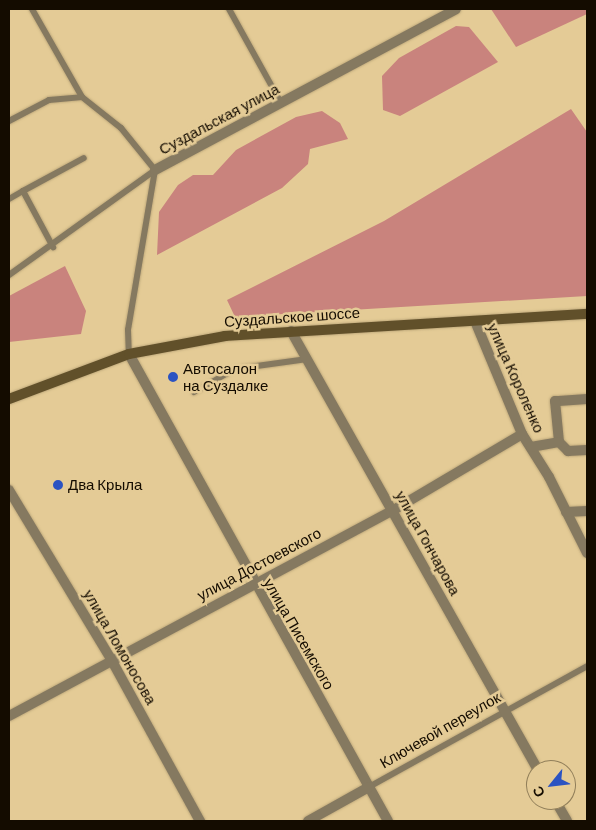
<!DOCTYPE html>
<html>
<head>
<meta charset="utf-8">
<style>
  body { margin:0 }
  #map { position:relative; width:596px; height:830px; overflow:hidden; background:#e4cb96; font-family:Barlow,sans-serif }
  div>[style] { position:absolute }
  .forest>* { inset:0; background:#c9837d }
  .roads { filter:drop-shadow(0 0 1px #bfa97b) drop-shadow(0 0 1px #bfa97b) }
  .service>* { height:6px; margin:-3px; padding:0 3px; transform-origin:3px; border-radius:3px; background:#857960 }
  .minor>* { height:10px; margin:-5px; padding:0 5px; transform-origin:5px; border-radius:5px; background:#857960 }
  .secondary>* { height:10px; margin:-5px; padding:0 5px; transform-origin:5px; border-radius:5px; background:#61502a }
  .dots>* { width:14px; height:14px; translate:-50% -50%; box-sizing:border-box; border:2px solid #e4cb96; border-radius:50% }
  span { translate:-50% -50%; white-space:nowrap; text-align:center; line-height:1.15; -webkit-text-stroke:5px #e4cb96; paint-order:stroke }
  .street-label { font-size:15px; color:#140c00 }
  .poi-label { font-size:15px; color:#140c00 }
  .left { translate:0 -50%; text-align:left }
  .frame { position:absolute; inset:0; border:10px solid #140c00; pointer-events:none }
  .north { position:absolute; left:526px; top:760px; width:50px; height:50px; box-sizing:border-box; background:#e4cb96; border:1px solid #917f5a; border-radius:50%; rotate:241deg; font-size:14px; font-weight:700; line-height:20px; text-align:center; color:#140c00 }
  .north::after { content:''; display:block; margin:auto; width:18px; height:22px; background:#2b53c2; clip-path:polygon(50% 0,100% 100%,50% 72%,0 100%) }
</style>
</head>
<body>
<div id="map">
  <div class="forest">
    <i style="clip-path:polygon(491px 9px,587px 9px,587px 14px,516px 47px)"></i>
    <i style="clip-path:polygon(456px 26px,469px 27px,498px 62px,400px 116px,383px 110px,382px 76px,399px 58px)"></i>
    <i style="clip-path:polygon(571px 109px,587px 132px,587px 296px,235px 317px,227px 300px,384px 221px)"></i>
    <i style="clip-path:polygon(322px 111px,340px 123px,348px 139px,310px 149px,308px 164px,282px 188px,157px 255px,159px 212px,178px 185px,193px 175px,213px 175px,236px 150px,296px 117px)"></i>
    <i style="clip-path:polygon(65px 266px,86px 311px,81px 334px,9px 342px,9px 296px)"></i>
  </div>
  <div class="roads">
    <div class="service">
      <i style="left:32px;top:9px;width:101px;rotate:60.4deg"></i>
      <i style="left:82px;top:97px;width:50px;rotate:38.5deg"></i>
      <i style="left:121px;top:128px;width:54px;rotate:51deg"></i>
      <i style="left:155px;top:170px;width:162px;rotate:99.6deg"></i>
      <i style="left:128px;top:330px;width:24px;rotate:88deg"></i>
      <i style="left:229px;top:9px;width:107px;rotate:61deg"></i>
      <i style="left:9px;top:121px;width:45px;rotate:-27.7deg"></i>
      <i style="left:49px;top:100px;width:33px;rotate:-5deg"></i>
      <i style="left:23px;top:191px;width:69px;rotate:-28.4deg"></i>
      <i style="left:9px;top:199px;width:16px;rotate:-30deg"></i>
      <i style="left:23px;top:191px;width:64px;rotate:61.8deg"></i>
      <i style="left:9px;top:275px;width:180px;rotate:-35.7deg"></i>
      <i style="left:194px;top:392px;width:47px;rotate:-29.3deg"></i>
      <i style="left:235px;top:369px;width:73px;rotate:-7.9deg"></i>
      <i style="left:369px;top:787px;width:249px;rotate:-29deg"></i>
    </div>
    <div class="minor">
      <i style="left:155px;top:170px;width:341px;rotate:-28.1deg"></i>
      <i style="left:475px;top:321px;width:122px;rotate:67.4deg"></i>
      <i style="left:522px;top:434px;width:51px;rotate:57.9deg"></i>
      <i style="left:549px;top:477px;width:85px;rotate:63.4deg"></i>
      <i style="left:291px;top:331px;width:504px;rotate:60.64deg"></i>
      <i style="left:129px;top:354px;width:534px;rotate:60.99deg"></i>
      <i style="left:587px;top:399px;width:32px;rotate:176deg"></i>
      <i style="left:555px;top:401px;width:41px;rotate:84.4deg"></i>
      <i style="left:559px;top:442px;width:13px;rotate:45deg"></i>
      <i style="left:568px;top:451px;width:19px;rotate:-3deg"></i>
      <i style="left:531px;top:447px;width:28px;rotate:-10deg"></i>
      <i style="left:9px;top:490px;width:200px;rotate:58.9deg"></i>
      <i style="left:112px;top:661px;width:183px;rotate:61.2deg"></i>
      <i style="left:566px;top:512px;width:21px;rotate:-3deg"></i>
      <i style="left:9px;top:716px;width:434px;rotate:-28.2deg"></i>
      <i style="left:392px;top:511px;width:151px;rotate:-30.6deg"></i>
      <i style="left:555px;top:800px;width:24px;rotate:60deg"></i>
      <i style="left:308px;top:821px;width:70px;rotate:-29.1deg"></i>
    </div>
    <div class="secondary">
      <i style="left:9px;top:399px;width:128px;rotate:-20.6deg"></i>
      <i style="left:129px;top:354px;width:98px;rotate:-10.6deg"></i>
      <i style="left:225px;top:336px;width:363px;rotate:-3.5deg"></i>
    </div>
  </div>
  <div class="dots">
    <i style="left:173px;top:377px;background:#2b53c2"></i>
    <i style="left:58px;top:485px;background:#2b53c2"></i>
  </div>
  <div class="street-label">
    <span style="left:219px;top:119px;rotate:-28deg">Суздальская улица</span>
    <span style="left:292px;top:317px;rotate:-4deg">Суздальское шоссе</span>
    <span style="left:516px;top:378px;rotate:66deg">улица Короленко</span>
    <span style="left:428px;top:543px;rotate:61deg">улица Гончарова</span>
    <span style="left:259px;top:564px;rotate:-28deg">улица Достоевского</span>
    <span style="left:299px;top:634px;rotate:60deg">улица Писемского</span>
    <span style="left:120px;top:647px;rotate:60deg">улица Ломоносова</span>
    <span style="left:440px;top:730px;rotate:-30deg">Ключевой переулок</span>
  </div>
  <div class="poi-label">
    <span class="left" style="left:183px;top:377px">Автосалон<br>на Суздалке</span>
    <span class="left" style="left:68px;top:485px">Два Крыла</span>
  </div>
  <div class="frame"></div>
  <div class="north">С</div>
</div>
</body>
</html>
